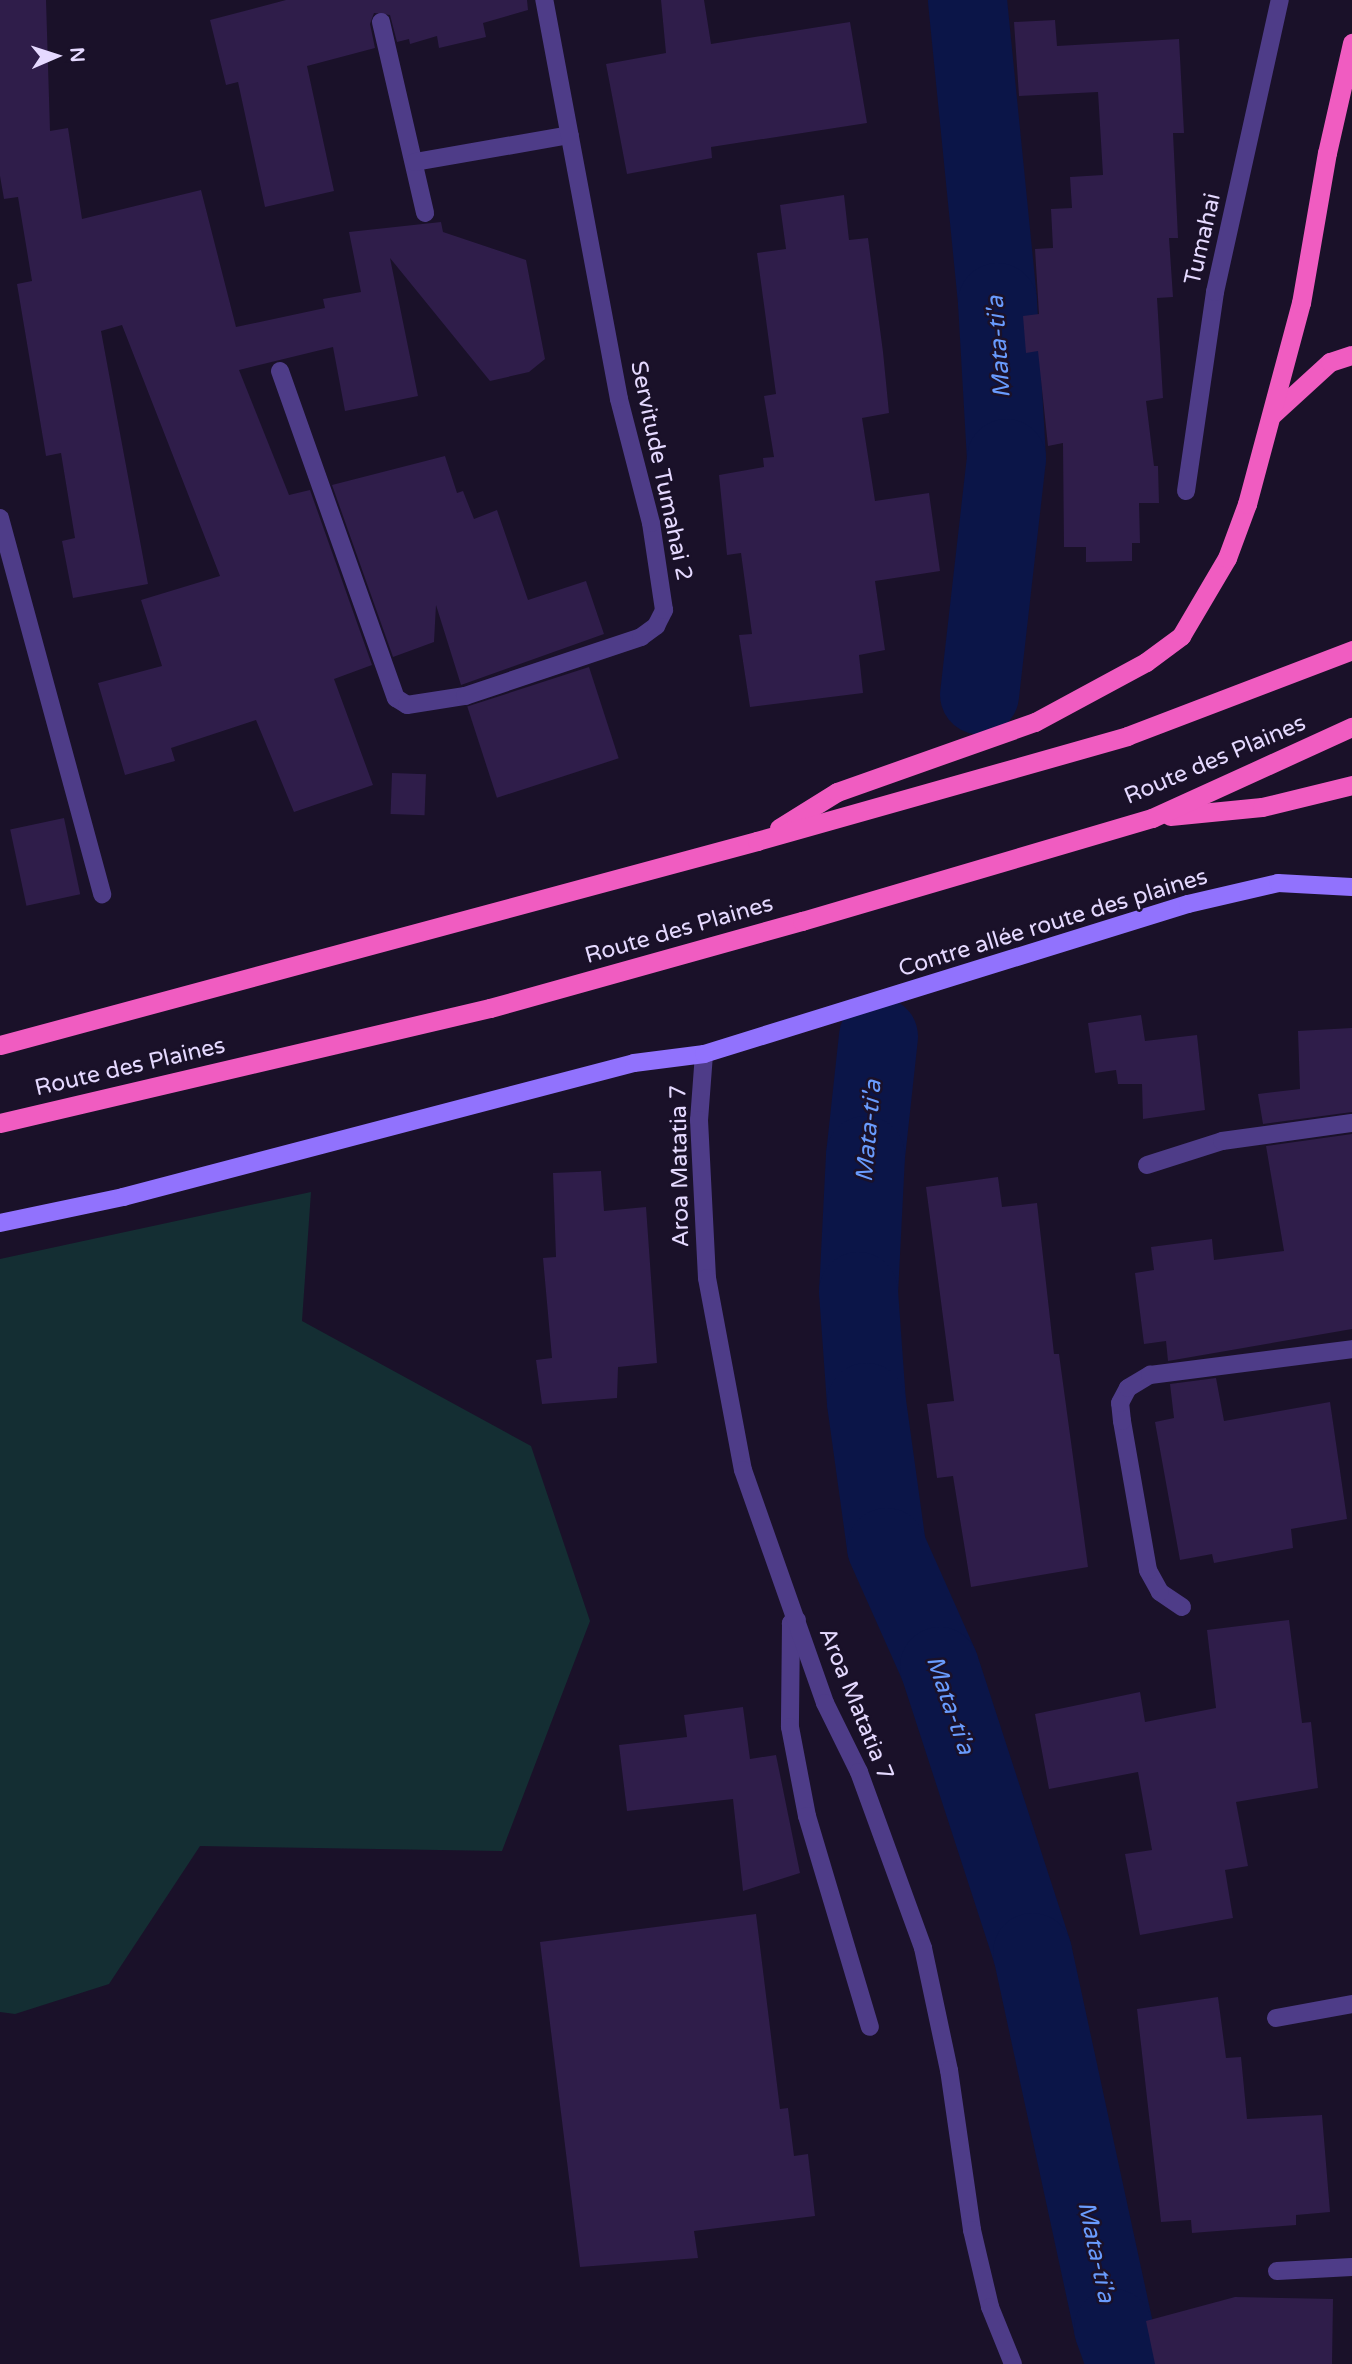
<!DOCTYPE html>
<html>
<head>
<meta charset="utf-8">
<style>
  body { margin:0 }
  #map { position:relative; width:1352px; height:2364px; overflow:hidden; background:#1a1129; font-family:"Varela Round",sans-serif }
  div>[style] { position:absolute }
  .green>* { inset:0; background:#142e33 }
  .river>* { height:79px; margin:-39.5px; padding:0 39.5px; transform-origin:39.5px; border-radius:39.5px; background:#0b1548 }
  .building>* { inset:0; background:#2f1d4a; transform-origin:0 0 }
  .service>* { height:18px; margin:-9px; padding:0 9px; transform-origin:9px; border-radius:9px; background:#4e3c88 }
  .minor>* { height:18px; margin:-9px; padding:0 9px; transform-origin:9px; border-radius:9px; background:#4e3c88 }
  .secondary>* { height:18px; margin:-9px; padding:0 9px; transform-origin:9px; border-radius:9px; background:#9172fd }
  .trunk>* { height:19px; margin:-9.5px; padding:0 9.5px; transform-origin:9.5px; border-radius:9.5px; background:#f05cc1 }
  span { translate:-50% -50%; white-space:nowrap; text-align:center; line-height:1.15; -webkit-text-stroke:5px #1a1129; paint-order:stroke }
  .street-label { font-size:23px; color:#e5d9ff }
  .water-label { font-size:24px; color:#699bfd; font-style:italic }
  .north { position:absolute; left:21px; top:21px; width:70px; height:70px; -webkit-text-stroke:5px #1a1129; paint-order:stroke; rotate:87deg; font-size:19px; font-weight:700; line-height:28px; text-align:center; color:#e5d9ff }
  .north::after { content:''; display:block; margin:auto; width:24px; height:32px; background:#e5d9ff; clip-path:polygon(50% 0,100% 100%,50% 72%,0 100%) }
</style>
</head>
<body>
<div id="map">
  <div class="green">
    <i style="clip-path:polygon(311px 1192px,302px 1321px,531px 1446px,590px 1621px,502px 1851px,200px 1846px,109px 1984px,15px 2014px,0 2012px,0 1259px)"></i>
  </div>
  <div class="river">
    <i style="left:967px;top:0;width:303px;rotate:84.3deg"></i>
    <i style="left:997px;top:302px;width:156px;rotate:86.7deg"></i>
    <i style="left:1006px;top:458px;width:238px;rotate:96.5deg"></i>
    <i style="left:878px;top:1036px;width:120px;rotate:96.2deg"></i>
    <i style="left:865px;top:1155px;width:136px;rotate:92.9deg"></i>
    <i style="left:858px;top:1291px;width:111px;rotate:85.9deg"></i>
    <i style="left:866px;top:1402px;width:146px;rotate:82.1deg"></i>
    <i style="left:886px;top:1547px;width:130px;rotate:66deg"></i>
    <i style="left:939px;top:1666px;width:301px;rotate:72deg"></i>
    <i style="left:1032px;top:1952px;width:385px;rotate:77.8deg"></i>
    <i style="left:1113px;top:2328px;width:38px;rotate:70deg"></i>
  </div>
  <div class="building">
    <i style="clip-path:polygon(0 0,46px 0,50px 131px,68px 128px,82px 219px,201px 190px,236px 327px,325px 308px,323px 299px,361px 292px,349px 232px,441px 222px,443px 232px,526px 260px,545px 359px,529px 372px,490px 381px,390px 258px,418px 396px,345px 411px,333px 347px,239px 370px,289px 495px,310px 490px,372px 665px,334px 679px,373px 785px,294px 812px,256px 720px,171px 748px,175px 761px,125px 775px,98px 683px,162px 666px,141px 600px,220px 576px,122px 325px,101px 331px,148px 584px,73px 598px,62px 541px,75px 538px,61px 453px,46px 456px,17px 284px,32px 281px,18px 197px,4px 199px,0 176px)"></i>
    <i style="clip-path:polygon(286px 0,527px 0,528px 10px,483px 23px,486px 37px,439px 48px,437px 36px,410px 44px,409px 39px,397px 42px,390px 15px,374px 13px,370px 24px,375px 48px,307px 66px,334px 191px,265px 207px,238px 82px,226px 85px,210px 20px)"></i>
    <i style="clip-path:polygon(661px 0,704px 0,711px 44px,850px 22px,867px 123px,711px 147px,712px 158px,627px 174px,606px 64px,666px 53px)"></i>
    <i style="clip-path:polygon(1055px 20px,1057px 46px,1179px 39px,1184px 133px,1173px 133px,1178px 238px,1169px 238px,1173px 297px,1157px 298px,1163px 398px,1146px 401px,1154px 466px,1158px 466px,1159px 503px,1139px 503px,1140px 543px,1132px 543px,1132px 561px,1086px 562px,1086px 547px,1064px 547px,1063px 443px,1048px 446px,1038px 351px,1026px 353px,1023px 316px,1039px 314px,1035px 249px,1053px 248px,1051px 209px,1072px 208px,1070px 177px,1103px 175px,1098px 92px,1019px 96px,1014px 22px)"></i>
    <i style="clip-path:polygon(844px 195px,849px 240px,868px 238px,883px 352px,889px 413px,862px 418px,875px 501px,929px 493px,940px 571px,875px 581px,885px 650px,859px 655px,863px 693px,750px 707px,739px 635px,752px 634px,741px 553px,727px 555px,719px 475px,764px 467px,763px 458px,774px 457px,764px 396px,776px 394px,757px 253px,786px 249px,780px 205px)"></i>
    <i style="clip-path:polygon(445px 456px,457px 493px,463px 491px,474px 519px,497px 510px,528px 600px,586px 581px,604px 634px,461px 685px,436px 605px,434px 642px,393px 657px,332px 485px)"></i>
    <i style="left:589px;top:667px;width:96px;height:128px;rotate:72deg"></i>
    <i style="left:392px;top:773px;width:34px;height:41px;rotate:2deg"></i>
    <i style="left:64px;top:818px;width:78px;height:55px;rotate:78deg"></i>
    <i style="clip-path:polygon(1141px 1015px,1145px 1041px,1197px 1035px,1205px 1110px,1143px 1119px,1142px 1084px,1118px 1084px,1116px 1070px,1095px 1073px,1088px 1023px)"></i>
    <i style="clip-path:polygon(1352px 1028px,1352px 1112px,1263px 1124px,1258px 1094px,1300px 1089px,1298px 1031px)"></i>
    <i style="clip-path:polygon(1352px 1134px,1352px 1329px,1168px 1361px,1166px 1341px,1144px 1344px,1135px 1273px,1154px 1270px,1151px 1247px,1212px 1239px,1214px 1260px,1284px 1251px,1266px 1146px)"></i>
    <i style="clip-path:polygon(601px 1171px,604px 1211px,646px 1207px,657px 1363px,618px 1367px,617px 1398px,542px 1404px,536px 1360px,552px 1358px,543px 1258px,556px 1257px,553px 1173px)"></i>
    <i style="clip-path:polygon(998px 1177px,1002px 1207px,1037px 1203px,1054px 1354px,1059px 1354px,1088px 1567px,971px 1587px,953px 1476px,937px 1478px,927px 1404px,954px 1401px,926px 1187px)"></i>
    <i style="clip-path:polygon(1216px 1378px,1224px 1421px,1330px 1402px,1347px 1519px,1291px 1529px,1293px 1548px,1214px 1563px,1212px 1554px,1180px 1560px,1155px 1422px,1174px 1418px,1170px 1384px)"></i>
    <i style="clip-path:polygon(1289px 1620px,1302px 1723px,1311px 1722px,1318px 1788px,1236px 1802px,1248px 1866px,1225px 1870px,1233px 1918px,1140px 1935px,1125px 1854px,1152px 1850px,1138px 1772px,1049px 1789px,1035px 1714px,1140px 1692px,1145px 1722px,1216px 1708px,1207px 1630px)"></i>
    <i style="clip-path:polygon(743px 1707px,750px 1759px,776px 1755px,800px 1873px,743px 1891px,733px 1799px,627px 1811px,619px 1745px,687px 1737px,684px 1715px)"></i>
    <i style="clip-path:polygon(756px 1914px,780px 2109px,788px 2108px,794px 2156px,808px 2154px,815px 2216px,694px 2231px,698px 2258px,580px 2267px,540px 1942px)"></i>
    <i style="clip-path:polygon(1218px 1997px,1226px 2058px,1241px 2057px,1247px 2119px,1322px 2115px,1330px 2212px,1296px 2215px,1296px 2225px,1192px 2233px,1191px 2220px,1161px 2222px,1137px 2009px)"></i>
    <i style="clip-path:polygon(1235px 2297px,1333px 2299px,1332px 2364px,1155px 2364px,1146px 2321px)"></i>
  </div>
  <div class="service">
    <i style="left:1147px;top:1165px;width:79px;rotate:-17.7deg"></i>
    <i style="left:1222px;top:1141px;width:131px;rotate:-7.9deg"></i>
    <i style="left:797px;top:1620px;width:7px;rotate:153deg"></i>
    <i style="left:791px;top:1623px;width:104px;rotate:90.6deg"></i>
    <i style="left:790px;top:1727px;width:91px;rotate:79.2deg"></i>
    <i style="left:807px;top:1816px;width:220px;rotate:73.4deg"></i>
    <i style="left:1276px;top:2018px;width:77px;rotate:-10.4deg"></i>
    <i style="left:1277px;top:2271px;width:75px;rotate:-3.1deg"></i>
  </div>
  <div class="minor">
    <i style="left:381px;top:22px;width:196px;rotate:77deg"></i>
    <i style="left:415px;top:162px;width:157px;rotate:-9.9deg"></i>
    <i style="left:280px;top:371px;width:347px;rotate:70.5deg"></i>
    <i style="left:396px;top:698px;width:13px;rotate:32deg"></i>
    <i style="left:407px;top:705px;width:59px;rotate:-8.8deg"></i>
    <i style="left:465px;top:696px;width:186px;rotate:-18.5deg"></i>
    <i style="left:641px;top:637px;width:19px;rotate:-36deg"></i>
    <i style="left:656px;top:626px;width:18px;rotate:-63deg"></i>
    <i style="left:664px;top:610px;width:88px;rotate:-98.5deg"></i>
    <i style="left:651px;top:523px;width:128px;rotate:-104.5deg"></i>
    <i style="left:619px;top:399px;width:406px;rotate:-100.6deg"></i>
    <i style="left:1186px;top:491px;width:201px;rotate:-81.7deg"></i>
    <i style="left:1215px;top:292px;width:299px;rotate:-77.5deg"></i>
    <i style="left:0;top:518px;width:390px;rotate:74.8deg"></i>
    <i style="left:704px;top:1054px;width:66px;rotate:94.3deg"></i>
    <i style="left:699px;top:1120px;width:158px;rotate:87.1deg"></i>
    <i style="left:707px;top:1278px;width:195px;rotate:79.4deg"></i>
    <i style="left:743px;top:1470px;width:247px;rotate:70.6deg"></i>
    <i style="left:825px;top:1703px;width:77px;rotate:63.8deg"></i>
    <i style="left:859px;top:1772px;width:187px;rotate:70deg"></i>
    <i style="left:923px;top:1948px;width:125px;rotate:78deg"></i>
    <i style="left:949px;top:2070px;width:162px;rotate:81.8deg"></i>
    <i style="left:972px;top:2230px;width:79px;rotate:76.8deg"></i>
    <i style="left:990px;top:2307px;width:61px;rotate:68deg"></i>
    <i style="left:1182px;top:1607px;width:27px;rotate:-146deg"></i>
    <i style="left:1160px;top:1592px;width:25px;rotate:-119deg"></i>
    <i style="left:1148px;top:1570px;width:151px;rotate:-99.9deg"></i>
    <i style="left:1122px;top:1421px;width:18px;rotate:-96deg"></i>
    <i style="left:1120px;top:1403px;width:17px;rotate:-62deg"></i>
    <i style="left:1128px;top:1388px;width:26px;rotate:-31deg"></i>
    <i style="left:1150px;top:1375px;width:204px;rotate:-7.3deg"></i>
  </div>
  <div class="secondary">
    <i style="left:0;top:1223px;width:126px;rotate:-11.9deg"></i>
    <i style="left:123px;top:1197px;width:528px;rotate:-14.69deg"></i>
    <i style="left:634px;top:1063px;width:71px;rotate:-7.3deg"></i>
    <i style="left:704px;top:1054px;width:507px;rotate:-17.22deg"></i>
    <i style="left:1188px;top:904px;width:92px;rotate:-13.1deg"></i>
    <i style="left:1278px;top:883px;width:74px;rotate:3.1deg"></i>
  </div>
  <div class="trunk">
    <i style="left:1273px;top:414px;width:77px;rotate:-42.4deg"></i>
    <i style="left:1330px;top:362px;width:23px;rotate:-18deg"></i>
    <i style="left:1170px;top:816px;width:92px;rotate:-5.6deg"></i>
    <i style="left:1262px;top:807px;width:93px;rotate:-13.7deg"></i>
    <i style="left:779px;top:828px;width:68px;rotate:-31.8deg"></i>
    <i style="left:837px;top:792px;width:210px;rotate:-19.5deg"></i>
    <i style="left:1035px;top:722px;width:126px;rotate:-28.4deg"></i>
    <i style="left:1146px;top:662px;width:44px;rotate:-36.6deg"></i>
    <i style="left:1181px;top:636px;width:91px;rotate:-59.5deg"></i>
    <i style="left:1227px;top:558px;width:58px;rotate:-69.7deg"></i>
    <i style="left:1247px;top:504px;width:208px;rotate:-75deg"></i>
    <i style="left:1301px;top:303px;width:152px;rotate:-80.2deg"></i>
    <i style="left:1327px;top:153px;width:113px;rotate:-77.2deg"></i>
    <i style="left:0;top:1045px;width:784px;rotate:-15.08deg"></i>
    <i style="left:757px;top:841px;width:385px;rotate:-15.8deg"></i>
    <i style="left:1127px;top:736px;width:241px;rotate:-20.9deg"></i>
    <i style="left:0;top:1123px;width:503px;rotate:-13.21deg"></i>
    <i style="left:490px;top:1008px;width:324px;rotate:-15.6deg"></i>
    <i style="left:802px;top:921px;width:365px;rotate:-16.4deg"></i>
    <i style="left:1152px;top:818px;width:220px;rotate:-24.5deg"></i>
  </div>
  <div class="street-label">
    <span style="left:1203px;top:239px;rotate:-77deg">Tumahai</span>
    <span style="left:661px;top:471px;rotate:78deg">Servitude Tumahai 2</span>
    <span style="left:1215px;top:760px;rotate:-23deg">Route des Plaines</span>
    <span style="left:1053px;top:923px;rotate:-17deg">Contre allée route des plaines</span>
    <span style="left:679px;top:930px;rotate:-16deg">Route des Plaines</span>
    <span style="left:130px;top:1067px;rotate:-13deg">Route des Plaines</span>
    <span style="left:680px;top:1166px;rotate:-91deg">Aroa Matatia 7</span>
    <span style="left:856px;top:1704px;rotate:68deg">Aroa Matatia 7</span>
  </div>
  <div class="water-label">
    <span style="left:999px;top:347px;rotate:-94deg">Mata-ti'a</span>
    <span style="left:869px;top:1131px;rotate:-85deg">Mata-ti'a</span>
    <span style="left:950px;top:1705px;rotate:71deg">Mata-ti'a</span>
    <span style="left:1096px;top:2252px;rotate:78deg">Mata-ti'a</span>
  </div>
  <div class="north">N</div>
</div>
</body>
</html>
